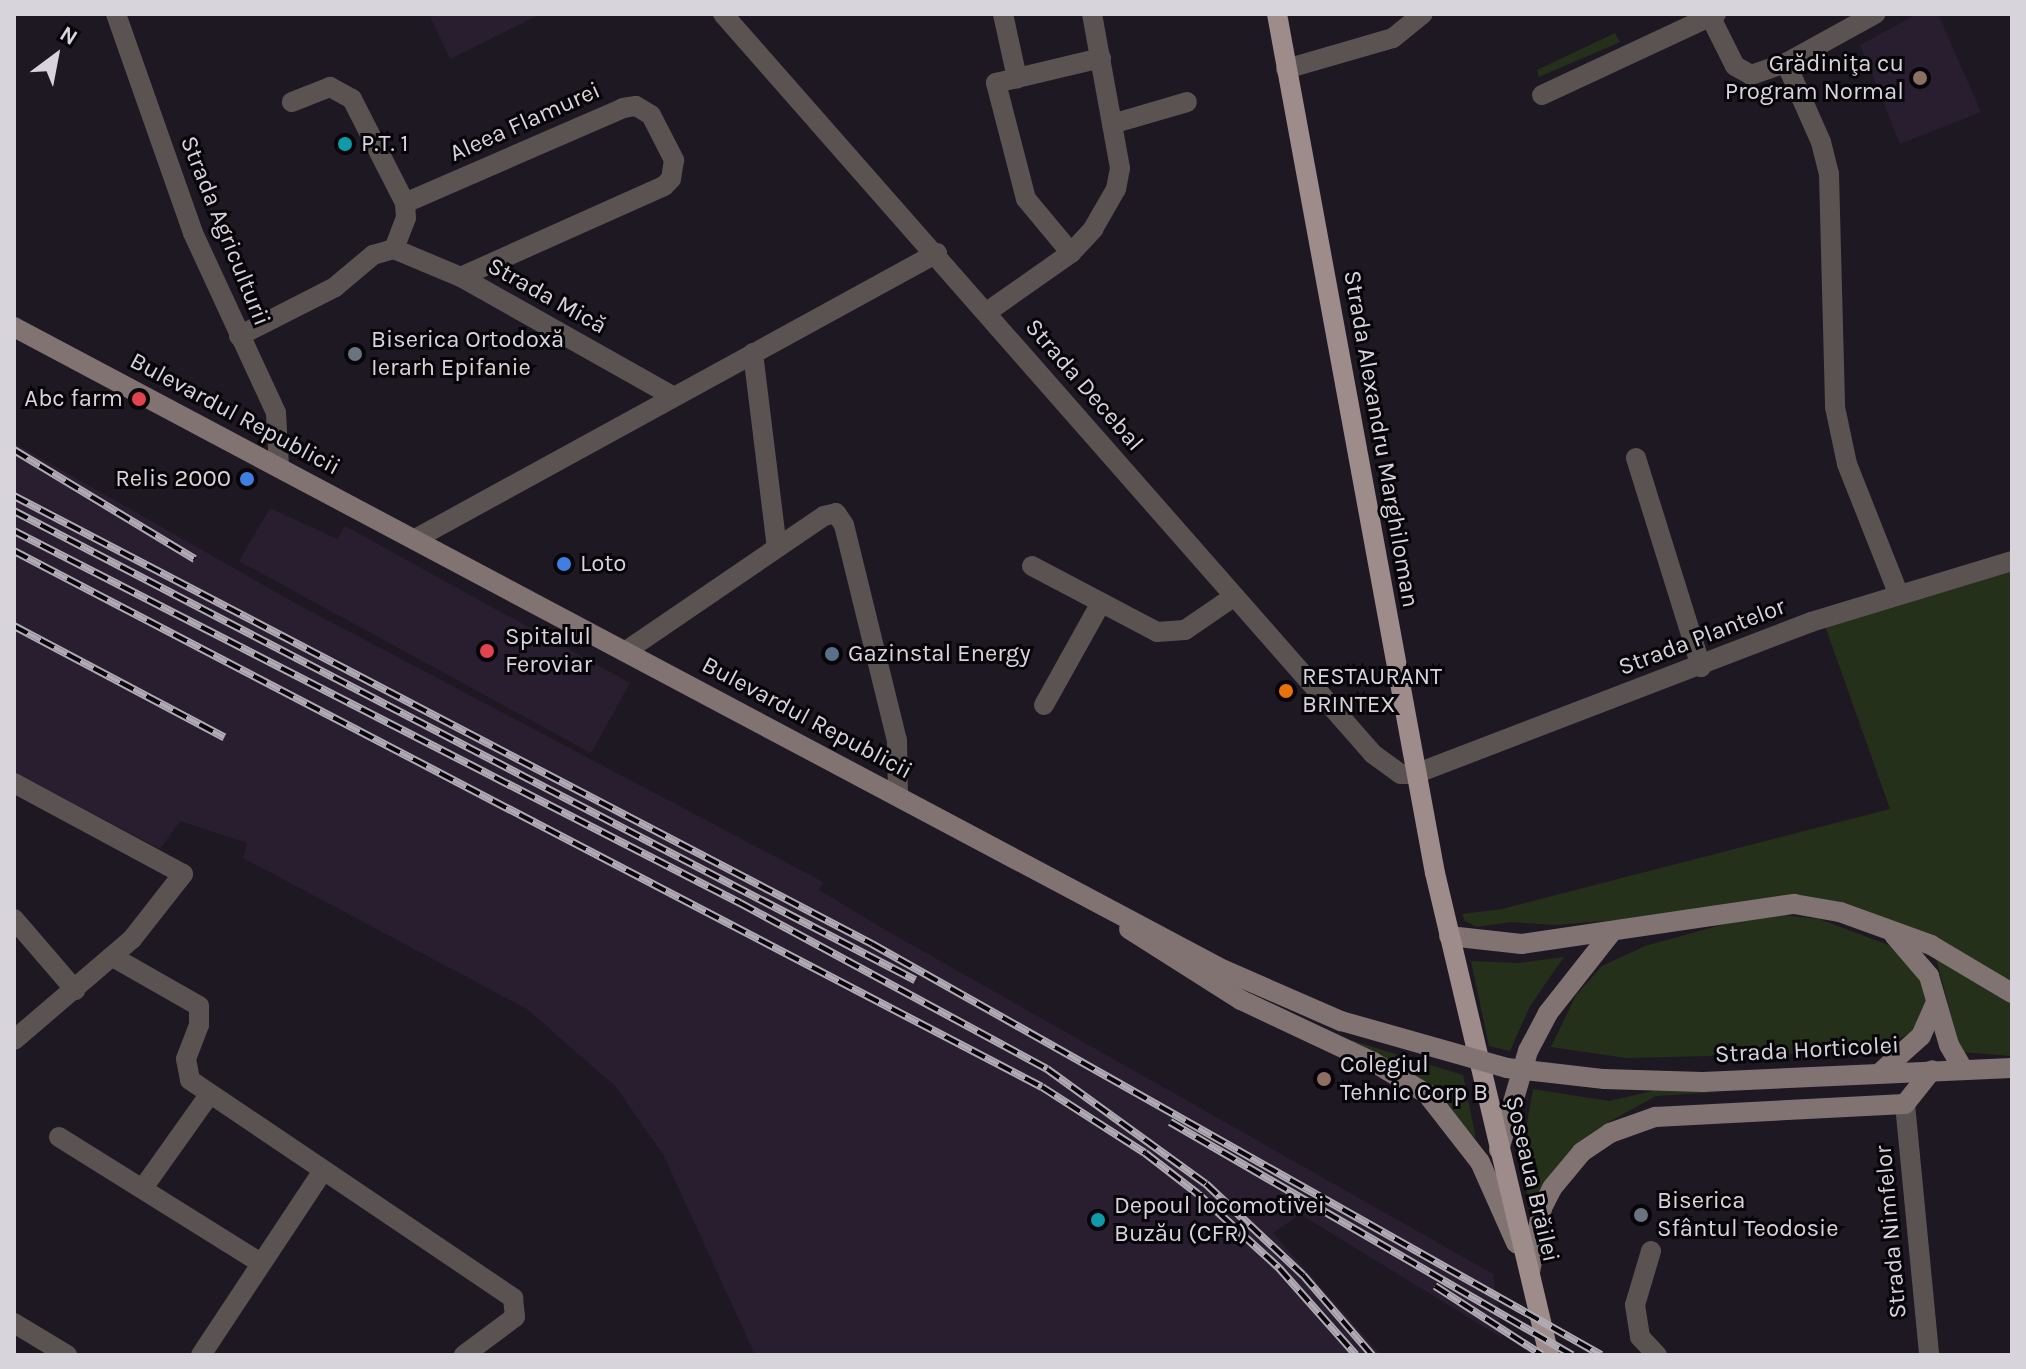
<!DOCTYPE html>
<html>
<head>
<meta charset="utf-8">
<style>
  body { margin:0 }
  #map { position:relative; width:2026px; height:1369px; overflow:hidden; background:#1e1823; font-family:Karla,sans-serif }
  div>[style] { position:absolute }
  .built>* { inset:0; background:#281e2f }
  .green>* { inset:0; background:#25301b }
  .minor>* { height:20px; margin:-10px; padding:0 10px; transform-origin:10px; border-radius:10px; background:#5b5352 }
  .secondary>* { height:20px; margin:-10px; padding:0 10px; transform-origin:10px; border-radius:10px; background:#807372 }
  .primary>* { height:20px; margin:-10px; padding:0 10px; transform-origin:10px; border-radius:10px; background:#9d8c8a }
  .rail>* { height:8px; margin-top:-4px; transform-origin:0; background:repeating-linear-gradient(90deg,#070509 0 15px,#afaab3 0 30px); box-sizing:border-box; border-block:2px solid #afaab3 }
  .secondary-bridge>* { height:20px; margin:-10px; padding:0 10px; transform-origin:10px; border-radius:10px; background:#807372 }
  .dots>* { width:22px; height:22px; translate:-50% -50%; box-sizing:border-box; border:4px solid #070509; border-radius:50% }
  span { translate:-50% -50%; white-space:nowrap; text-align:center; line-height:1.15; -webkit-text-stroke:6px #070509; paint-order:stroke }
  .poi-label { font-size:24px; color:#d8d4dc }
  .right { translate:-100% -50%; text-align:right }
  .left { translate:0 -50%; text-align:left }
  .street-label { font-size:24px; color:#d8d4dc }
  .frame { position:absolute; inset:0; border:16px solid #d8d4dc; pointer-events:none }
  .north { position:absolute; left:16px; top:16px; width:80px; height:80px; -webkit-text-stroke:6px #070509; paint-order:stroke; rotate:32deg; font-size:22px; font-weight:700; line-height:32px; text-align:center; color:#d8d4dc }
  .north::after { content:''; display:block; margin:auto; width:28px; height:36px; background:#d8d4dc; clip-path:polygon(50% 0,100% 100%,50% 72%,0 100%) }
</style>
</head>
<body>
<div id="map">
  <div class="built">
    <i style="clip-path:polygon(429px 14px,541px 14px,450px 59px)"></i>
    <i style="clip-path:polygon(1917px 14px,1938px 14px,1981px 112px,1900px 144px,1860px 45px)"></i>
    <i style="clip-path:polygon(14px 443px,295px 603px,823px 882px,819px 890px,882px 928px,1493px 1274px,1502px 1338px,1300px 1214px,1273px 1233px,1381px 1355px,755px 1355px,664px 1156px,616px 1087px,527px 1009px,243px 858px,247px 843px,180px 821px,160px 849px,14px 772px)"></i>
    <i style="clip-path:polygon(270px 508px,337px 539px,345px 526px,630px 683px,591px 753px,239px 561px)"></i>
  </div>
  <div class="green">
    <i style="clip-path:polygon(1615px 33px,1620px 42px,1539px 77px,1537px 70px)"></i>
    <i style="clip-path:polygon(2012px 566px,2012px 993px,1840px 912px,1706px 913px,1555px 925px,1511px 922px,1477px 927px,1465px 921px,1462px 914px,1502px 909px,1890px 809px,1824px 623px)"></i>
    <i style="clip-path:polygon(1782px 915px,1819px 919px,1891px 946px,1926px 983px,1927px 1004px,1911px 1033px,1870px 1052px,1626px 1058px,1551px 1047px,1576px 995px,1602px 966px,1645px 946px,1743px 919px)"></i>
    <i style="clip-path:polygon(1564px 957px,1530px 1006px,1510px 1051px,1489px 1046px,1471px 961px,1518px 963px)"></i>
    <i style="clip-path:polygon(1936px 959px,2012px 1003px,2012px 1056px,1961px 1052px)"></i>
    <i style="clip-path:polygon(1315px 1029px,1463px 1075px,1476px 1139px,1464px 1126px)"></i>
    <i style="clip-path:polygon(1533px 1089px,1609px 1101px,1661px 1089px,1717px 1092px,1656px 1096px,1605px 1124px,1568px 1153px,1529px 1212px,1523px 1146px)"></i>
  </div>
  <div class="minor">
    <i style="left:116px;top:14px;width:232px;rotate:70.6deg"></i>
    <i style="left:193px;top:233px;width:198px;rotate:65.2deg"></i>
    <i style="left:276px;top:413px;width:53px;rotate:86.8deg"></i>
    <i style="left:723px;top:14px;width:985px;rotate:48.7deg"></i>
    <i style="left:1373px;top:754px;width:34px;rotate:36deg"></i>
    <i style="left:1401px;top:774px;width:14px"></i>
    <i style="left:1415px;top:774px;width:424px;rotate:-21deg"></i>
    <i style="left:1811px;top:622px;width:210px;rotate:-16.9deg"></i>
    <i style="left:1003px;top:14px;width:66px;rotate:77.7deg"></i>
    <i style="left:1709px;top:14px;width:58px;rotate:63.4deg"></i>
    <i style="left:1735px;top:66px;width:18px;rotate:29deg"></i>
    <i style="left:1751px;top:75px;width:37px;rotate:-19deg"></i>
    <i style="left:1786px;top:63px;width:102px;rotate:-28.8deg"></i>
    <i style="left:1786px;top:63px;width:86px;rotate:66.1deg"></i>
    <i style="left:1821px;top:142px;width:33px;rotate:76deg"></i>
    <i style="left:1829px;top:174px;width:233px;rotate:88.5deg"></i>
    <i style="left:1835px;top:407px;width:58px;rotate:78.1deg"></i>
    <i style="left:1847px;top:464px;width:139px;rotate:68.4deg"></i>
    <i style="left:1286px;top:69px;width:111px;rotate:-16.2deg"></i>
    <i style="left:1393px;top:38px;width:38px;rotate:-39deg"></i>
    <i style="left:1542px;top:95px;width:192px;rotate:-25deg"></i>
    <i style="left:1112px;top:124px;width:78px;rotate:-16.3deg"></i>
    <i style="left:405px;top:203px;width:238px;rotate:-23.5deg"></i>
    <i style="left:623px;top:108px;width:13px;rotate:-9deg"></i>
    <i style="left:636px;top:106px;width:17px;rotate:31deg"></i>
    <i style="left:651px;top:115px;width:51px;rotate:62.9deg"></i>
    <i style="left:674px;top:160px;width:19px;rotate:99deg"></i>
    <i style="left:671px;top:179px;width:10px;rotate:135deg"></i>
    <i style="left:664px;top:186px;width:222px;rotate:155.9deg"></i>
    <i style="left:394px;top:249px;width:73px;rotate:22.7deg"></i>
    <i style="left:461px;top:277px;width:242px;rotate:29.4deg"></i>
    <i style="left:1071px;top:253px;width:70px;rotate:-129.8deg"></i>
    <i style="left:1026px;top:199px;width:120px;rotate:-104.5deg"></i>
    <i style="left:996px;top:83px;width:108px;rotate:-13.4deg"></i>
    <i style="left:987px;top:312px;width:103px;rotate:-35.1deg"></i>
    <i style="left:1071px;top:253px;width:33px;rotate:-47deg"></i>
    <i style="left:1093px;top:229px;width:46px;rotate:-60.1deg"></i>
    <i style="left:1116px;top:189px;width:21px;rotate:-79deg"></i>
    <i style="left:1120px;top:168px;width:157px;rotate:-100.3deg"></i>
    <i style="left:239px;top:336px;width:108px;rotate:-27deg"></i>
    <i style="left:335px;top:287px;width:50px;rotate:-40.1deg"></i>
    <i style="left:373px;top:255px;width:22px;rotate:-16deg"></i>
    <i style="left:394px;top:249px;width:33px;rotate:-69deg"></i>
    <i style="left:406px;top:218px;width:15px;rotate:-94deg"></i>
    <i style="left:405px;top:203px;width:117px;rotate:-117deg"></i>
    <i style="left:352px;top:99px;width:25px;rotate:-151deg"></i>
    <i style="left:330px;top:87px;width:41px;rotate:158.5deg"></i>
    <i style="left:753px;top:353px;width:196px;rotate:83deg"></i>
    <i style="left:1636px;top:458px;width:219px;rotate:72.7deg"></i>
    <i style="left:417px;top:538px;width:593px;rotate:-28.73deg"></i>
    <i style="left:1032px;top:566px;width:141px;rotate:27.8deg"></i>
    <i style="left:1157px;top:632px;width:28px;rotate:-4deg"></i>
    <i style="left:1185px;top:630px;width:58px;rotate:-34.5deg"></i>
    <i style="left:626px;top:651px;width:240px;rotate:-34.3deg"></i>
    <i style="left:824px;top:516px;width:12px;rotate:-14deg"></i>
    <i style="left:836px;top:513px;width:14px;rotate:56deg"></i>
    <i style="left:844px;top:525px;width:221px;rotate:76.2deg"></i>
    <i style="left:897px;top:740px;width:55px;rotate:89deg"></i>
    <i style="left:1044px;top:705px;width:113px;rotate:-60.9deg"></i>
    <i style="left:14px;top:783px;width:192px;rotate:28.3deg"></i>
    <i style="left:183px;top:874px;width:83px;rotate:128.1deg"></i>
    <i style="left:132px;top:939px;width:155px;rotate:139.4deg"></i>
    <i style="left:14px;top:919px;width:94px;rotate:49.3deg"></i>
    <i style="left:113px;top:957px;width:99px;rotate:29.7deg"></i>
    <i style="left:199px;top:1006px;width:19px;rotate:90deg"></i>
    <i style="left:199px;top:1025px;width:36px;rotate:111deg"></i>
    <i style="left:186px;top:1059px;width:21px;rotate:79deg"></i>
    <i style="left:190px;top:1080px;width:390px;rotate:34deg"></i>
    <i style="left:513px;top:1298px;width:19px;rotate:84deg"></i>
    <i style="left:515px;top:1317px;width:64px;rotate:143.3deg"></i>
    <i style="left:1905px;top:1104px;width:252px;rotate:84.5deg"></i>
    <i style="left:59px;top:1137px;width:238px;rotate:32deg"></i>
    <i style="left:143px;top:1188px;width:114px;rotate:-54.6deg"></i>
    <i style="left:1651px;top:1251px;width:56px;rotate:106.5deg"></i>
    <i style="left:1635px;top:1305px;width:32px;rotate:81deg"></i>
    <i style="left:1640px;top:1337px;width:25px;rotate:47deg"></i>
    <i style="left:14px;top:1323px;width:62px;rotate:31.1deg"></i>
    <i style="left:201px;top:1355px;width:221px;rotate:-56.5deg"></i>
  </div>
  <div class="secondary">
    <i style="left:14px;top:327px;width:1370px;rotate:27.99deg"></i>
    <i style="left:1224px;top:970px;width:128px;rotate:23.6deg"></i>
    <i style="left:1129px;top:929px;width:133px;rotate:32.4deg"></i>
    <i style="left:1241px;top:1000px;width:146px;rotate:25.2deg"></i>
    <i style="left:1373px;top:1062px;width:63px;rotate:30.7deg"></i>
    <i style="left:1427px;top:1094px;width:86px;rotate:52.1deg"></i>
    <i style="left:1480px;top:1162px;width:89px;rotate:66deg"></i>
    <i style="left:1894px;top:935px;width:54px;rotate:49.5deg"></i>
    <i style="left:1929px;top:976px;width:72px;rotate:73.8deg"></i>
    <i style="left:1949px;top:1045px;width:28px;rotate:60deg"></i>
    <i style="left:1449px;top:936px;width:73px;rotate:6.3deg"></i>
    <i style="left:1522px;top:944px;width:275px;rotate:-8.4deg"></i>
    <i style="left:1794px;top:904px;width:47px;rotate:9.9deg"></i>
    <i style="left:1840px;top:912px;width:97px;rotate:19.9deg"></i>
    <i style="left:1931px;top:945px;width:94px;rotate:30.7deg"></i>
    <i style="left:1882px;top:1071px;width:52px;rotate:-41.9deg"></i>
    <i style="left:1921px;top:1036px;width:36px;rotate:-66deg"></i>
    <i style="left:1604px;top:1079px;width:99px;rotate:1.7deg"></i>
    <i style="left:1703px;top:1082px;width:309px;rotate:-2.6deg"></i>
    <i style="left:1499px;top:1150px;width:103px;rotate:-73.7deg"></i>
    <i style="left:1528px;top:1051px;width:43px;rotate:-62.2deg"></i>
    <i style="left:1548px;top:1013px;width:102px;rotate:-51.8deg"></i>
    <i style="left:1530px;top:1272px;width:65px;rotate:-79.4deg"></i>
    <i style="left:1542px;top:1208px;width:22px;rotate:-63deg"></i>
    <i style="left:1552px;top:1188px;width:47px;rotate:-50.2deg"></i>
    <i style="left:1582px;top:1152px;width:34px;rotate:-34deg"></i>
    <i style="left:1610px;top:1133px;width:48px;rotate:-19.6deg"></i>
    <i style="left:1655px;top:1117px;width:250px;rotate:-3deg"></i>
    <i style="left:1905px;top:1104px;width:43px;rotate:-51.5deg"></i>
  </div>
  <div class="primary">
    <i style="left:1277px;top:14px;width:873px;rotate:79.58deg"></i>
    <i style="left:1435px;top:873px;width:495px;rotate:76.7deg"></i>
  </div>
  <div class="rail">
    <i style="left:14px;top:450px;width:211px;rotate:31.1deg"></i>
    <i style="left:14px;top:496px;width:968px;rotate:27.57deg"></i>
    <i style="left:872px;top:944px;width:837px;rotate:29.41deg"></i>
    <i style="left:14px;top:511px;width:1016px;rotate:27.5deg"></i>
    <i style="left:14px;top:531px;width:816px;rotate:27.13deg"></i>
    <i style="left:740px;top:903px;width:349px;rotate:28.4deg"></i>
    <i style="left:1047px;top:1069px;width:196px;rotate:35.9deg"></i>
    <i style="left:1206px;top:1184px;width:133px;rotate:43.2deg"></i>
    <i style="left:1303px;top:1275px;width:106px;rotate:49.2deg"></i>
    <i style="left:14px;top:551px;width:1159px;rotate:27.54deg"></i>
    <i style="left:1042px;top:1087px;width:122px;rotate:32.7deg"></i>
    <i style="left:1145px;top:1153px;width:67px;rotate:37.7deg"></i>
    <i style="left:1198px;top:1194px;width:110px;rotate:42.4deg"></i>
    <i style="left:1279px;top:1268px;width:116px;rotate:48.5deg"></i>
    <i style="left:14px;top:626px;width:238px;rotate:27.9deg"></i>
    <i style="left:1170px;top:1122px;width:465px;rotate:30.1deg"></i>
    <i style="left:1435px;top:1286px;width:127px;rotate:32.8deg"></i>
  </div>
  <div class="secondary-bridge">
    <i style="left:1341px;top:1021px;width:173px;rotate:15.8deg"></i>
    <i style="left:1507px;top:1068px;width:98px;rotate:6.5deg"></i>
  </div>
  <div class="dots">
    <i style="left:1920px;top:78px;background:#8d6e63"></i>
    <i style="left:345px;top:144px;background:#0f9aa8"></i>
    <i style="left:355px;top:354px;background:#6b7280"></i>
    <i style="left:139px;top:399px;background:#e0444e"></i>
    <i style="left:247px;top:479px;background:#3f7fe0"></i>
    <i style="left:564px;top:564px;background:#3f7fe0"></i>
    <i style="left:487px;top:651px;background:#e0444e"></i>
    <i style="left:832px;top:654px;background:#5c6f8a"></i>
    <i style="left:1286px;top:691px;background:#e8710a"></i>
    <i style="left:1324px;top:1079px;background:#8d6e63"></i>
    <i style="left:1641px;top:1215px;background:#6b7280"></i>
    <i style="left:1098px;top:1220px;background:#0f9aa8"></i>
  </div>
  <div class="poi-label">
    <span class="right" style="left:1904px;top:78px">Grădiniţa cu<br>Program Normal</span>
    <span class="left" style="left:361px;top:144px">P.T. 1</span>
    <span class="left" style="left:371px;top:354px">Biserica Ortodoxă<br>Ierarh Epifanie</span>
    <span class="right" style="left:123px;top:399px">Abc farm</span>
    <span class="right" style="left:231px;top:479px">Relis 2000</span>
    <span class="left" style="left:580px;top:564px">Loto</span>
    <span class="left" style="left:505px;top:651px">Spitalul<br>Feroviar</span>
    <span class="left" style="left:848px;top:654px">Gazinstal Energy</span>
    <span class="left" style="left:1302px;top:691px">RESTAURANT<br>BRINTEX</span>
    <span class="left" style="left:1340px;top:1079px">Colegiul<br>Tehnic Corp B</span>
    <span class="left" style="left:1657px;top:1215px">Biserica<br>Sfântul Teodosie</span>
    <span class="left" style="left:1114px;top:1220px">Depoul locomotivei<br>Buzău (CFR)</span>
  </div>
  <div class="street-label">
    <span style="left:525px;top:122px;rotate:-24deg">Aleea Flamurei</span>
    <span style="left:225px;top:231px;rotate:68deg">Strada Agriculturii</span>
    <span style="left:547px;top:296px;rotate:29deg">Strada Mică</span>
    <span style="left:1084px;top:385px;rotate:49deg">Strada Decebal</span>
    <span style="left:235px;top:414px;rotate:28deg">Bulevardul Republicii</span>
    <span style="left:1381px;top:439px;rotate:80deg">Strada Alexandru Marghiloman</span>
    <span style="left:1702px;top:637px;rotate:-21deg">Strada Plantelor</span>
    <span style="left:807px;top:718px;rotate:28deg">Bulevardul Republicii</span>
    <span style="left:1807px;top:1050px;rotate:-3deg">Strada Horticolei</span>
    <span style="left:1532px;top:1179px;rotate:77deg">Șoseaua Brăilei</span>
    <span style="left:1891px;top:1232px;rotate:-95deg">Strada Nimfelor</span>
  </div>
  <div class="frame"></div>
  <div class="north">N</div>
</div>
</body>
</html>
